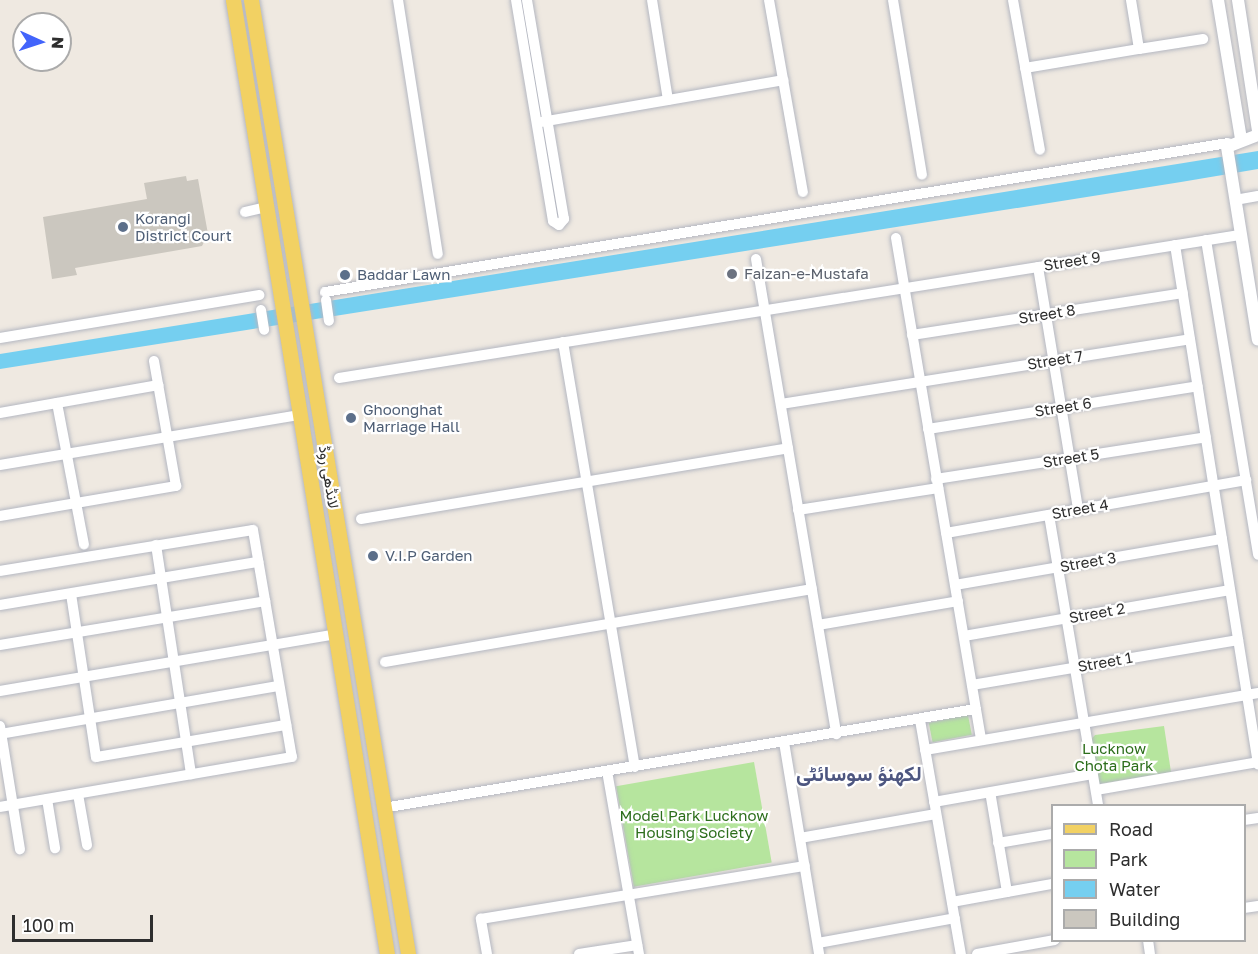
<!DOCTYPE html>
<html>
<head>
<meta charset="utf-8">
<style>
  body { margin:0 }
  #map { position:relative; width:1258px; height:954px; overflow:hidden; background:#efe9e1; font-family:"Golos Text",Vazirmatn,sans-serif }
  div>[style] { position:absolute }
  .green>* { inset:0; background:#b6e59e; transform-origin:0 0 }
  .water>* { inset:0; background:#75cff0 }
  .building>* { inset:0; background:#cbc7bf }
  .roads { filter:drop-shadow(0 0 2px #b4b7c1) drop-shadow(0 0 2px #b4b7c1) }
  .minor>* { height:10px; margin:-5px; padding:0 5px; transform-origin:5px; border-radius:5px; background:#fff }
  .tertiary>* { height:12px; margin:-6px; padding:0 6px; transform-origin:6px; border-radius:6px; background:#fff }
  .primary>* { height:15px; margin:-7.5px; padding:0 7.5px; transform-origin:7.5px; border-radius:7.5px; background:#f2d163 }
  .dots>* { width:16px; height:16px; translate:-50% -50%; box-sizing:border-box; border:3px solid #fff; border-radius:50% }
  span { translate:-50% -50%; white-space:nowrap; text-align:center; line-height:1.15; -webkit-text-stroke:4.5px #fff; paint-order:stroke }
  .service-label { font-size:15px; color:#4e5e75 }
  .left { translate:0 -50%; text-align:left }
  .street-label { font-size:15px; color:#2e2e2e }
  .worship-label { font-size:15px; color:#5b616d }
  .park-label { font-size:15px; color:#2c6e1b }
  .district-label { font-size:21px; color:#4d5680; font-weight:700 }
  .legend { position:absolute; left:1051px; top:804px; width:195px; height:138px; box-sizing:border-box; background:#fff; border:2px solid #ababab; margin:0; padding:8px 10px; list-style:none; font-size:18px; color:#2e2e2e }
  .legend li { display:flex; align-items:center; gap:12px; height:30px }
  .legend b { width:30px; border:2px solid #ababab }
  .north { position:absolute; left:12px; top:12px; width:60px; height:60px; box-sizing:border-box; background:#fff; border:2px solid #ababab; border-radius:50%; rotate:93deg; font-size:16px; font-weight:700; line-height:24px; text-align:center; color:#2e2e2e }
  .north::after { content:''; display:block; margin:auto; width:21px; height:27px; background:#4264fb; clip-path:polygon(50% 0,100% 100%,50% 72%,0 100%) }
  .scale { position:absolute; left:12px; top:915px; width:141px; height:27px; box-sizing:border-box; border:3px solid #2e2e2e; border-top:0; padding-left:8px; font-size:18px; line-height:21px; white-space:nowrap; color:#2e2e2e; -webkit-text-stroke:4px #fff; paint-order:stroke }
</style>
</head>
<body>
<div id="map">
  <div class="green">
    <i style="left:968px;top:715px;width:20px;height:40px;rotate:79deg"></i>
    <i style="clip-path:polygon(1164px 726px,1171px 772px,1093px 785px,1086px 745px,1095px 735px)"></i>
    <i style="left:754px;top:762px;width:102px;height:140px;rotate:80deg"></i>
  </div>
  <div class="water">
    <i style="clip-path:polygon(1258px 151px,1258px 169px,1181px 182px,0 369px,0 354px)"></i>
  </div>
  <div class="building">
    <i style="clip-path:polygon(186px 176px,187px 181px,198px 179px,208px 234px,202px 246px,75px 268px,77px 275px,52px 279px,43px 217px,147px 199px,144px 183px)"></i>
  </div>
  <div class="roads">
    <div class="minor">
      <i style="left:398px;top:0;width:257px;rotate:81.1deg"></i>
      <i style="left:516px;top:0;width:224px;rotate:80.5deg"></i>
      <i style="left:553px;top:221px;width:7px;rotate:34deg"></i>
      <i style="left:559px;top:225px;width:8px;rotate:-50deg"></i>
      <i style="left:564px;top:219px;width:222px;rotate:-99.6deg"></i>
      <i style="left:652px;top:0;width:101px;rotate:80.9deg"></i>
      <i style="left:769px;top:0;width:195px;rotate:80deg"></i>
      <i style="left:893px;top:0;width:177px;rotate:80.6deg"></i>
      <i style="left:1013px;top:0;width:152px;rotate:79.8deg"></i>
      <i style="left:1139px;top:49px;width:65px;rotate:-8.9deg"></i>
      <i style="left:1025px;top:68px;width:116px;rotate:-9.5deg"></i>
      <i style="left:1139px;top:49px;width:50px;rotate:-99.3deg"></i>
      <i style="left:541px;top:122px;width:246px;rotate:-9.8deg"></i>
      <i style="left:1235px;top:200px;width:23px;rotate:-10deg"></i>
      <i style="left:245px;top:212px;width:23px;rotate:-13deg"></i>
      <i style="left:896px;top:238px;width:508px;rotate:80.37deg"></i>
      <i style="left:1206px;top:240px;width:319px;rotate:80.6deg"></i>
      <i style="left:1175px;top:245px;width:526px;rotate:80.91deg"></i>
      <i style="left:756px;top:259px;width:482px;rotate:80.4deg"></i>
      <i style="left:1038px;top:267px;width:245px;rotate:80.6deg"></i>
      <i style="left:325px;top:292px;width:915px;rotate:-9.37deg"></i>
      <i style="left:326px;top:300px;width:21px;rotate:82deg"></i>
      <i style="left:261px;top:310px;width:20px;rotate:81deg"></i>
      <i style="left:912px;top:335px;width:274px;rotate:-8.8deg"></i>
      <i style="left:0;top:338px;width:263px;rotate:-9.4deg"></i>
      <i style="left:563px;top:342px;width:431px;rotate:80.4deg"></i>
      <i style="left:339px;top:378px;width:912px;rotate:-9.02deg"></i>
      <i style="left:57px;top:403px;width:144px;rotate:79.2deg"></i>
      <i style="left:781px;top:404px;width:414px;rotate:-9deg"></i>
      <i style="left:0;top:413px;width:161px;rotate:-10deg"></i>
      <i style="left:928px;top:429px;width:273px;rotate:-9deg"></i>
      <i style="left:0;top:465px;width:304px;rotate:-9.5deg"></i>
      <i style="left:936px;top:479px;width:273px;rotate:-8.8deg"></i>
      <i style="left:798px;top:510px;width:142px;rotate:-8.9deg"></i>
      <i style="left:1049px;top:515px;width:295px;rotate:80.4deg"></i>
      <i style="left:0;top:516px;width:179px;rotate:-9.7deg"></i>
      <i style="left:176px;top:486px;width:127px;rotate:-100deg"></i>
      <i style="left:361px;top:519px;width:433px;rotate:-9.4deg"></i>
      <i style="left:946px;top:533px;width:305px;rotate:-10deg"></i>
      <i style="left:156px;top:545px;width:232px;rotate:81.3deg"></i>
      <i style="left:0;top:571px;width:256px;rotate:-9.2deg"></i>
      <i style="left:253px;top:530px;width:230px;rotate:80.3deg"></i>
      <i style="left:292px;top:757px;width:296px;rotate:170.3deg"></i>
      <i style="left:955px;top:585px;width:271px;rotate:-9.8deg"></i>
      <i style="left:71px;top:594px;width:165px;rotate:81.3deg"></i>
      <i style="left:96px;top:757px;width:193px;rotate:-9.6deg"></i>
      <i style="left:0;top:605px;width:262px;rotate:-9.5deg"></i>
      <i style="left:818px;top:625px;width:142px;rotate:-9.7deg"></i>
      <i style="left:964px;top:636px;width:270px;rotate:-9.8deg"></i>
      <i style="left:0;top:645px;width:269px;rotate:-9.4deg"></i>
      <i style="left:385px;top:662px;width:433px;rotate:-9.7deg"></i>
      <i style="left:972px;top:685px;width:270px;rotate:-9.6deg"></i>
      <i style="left:0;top:691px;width:341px;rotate:-9.6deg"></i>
      <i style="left:920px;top:720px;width:238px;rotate:80.1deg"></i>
      <i style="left:0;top:726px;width:125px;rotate:80.8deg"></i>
      <i style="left:0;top:734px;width:283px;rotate:-9.8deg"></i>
      <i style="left:784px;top:742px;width:215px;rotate:80.6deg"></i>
      <i style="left:925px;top:750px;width:338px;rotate:-9.7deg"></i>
      <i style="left:607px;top:771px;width:186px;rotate:80.1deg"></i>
      <i style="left:1096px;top:790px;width:164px;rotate:-9.8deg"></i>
      <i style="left:78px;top:794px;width:52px;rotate:80deg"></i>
      <i style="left:47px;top:799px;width:50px;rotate:80.7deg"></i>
      <i style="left:934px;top:802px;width:161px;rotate:-10deg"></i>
      <i style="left:383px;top:808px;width:601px;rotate:-9.48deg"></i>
      <i style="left:1244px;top:820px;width:14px;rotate:-8deg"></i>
      <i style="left:800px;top:838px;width:138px;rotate:-10deg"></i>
      <i style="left:998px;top:843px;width:55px;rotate:-9.5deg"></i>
      <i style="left:1007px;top:892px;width:46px;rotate:-10.1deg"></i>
      <i style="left:952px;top:902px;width:56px;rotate:-10.3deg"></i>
      <i style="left:1007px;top:892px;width:101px;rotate:-99.6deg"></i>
      <i style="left:1244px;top:908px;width:14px;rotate:-8deg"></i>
      <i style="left:1148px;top:940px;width:14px;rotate:82deg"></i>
      <i style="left:818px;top:943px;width:139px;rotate:-10.3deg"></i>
      <i style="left:487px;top:954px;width:36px;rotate:-100deg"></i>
      <i style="left:481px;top:919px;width:328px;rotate:-9.3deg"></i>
      <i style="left:579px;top:954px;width:59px;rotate:-8.8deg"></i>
      <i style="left:977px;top:954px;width:79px;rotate:-10.2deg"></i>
    </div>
    <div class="tertiary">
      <i style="left:1218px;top:0;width:141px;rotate:80.6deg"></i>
      <i style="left:1238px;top:0;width:132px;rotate:81.3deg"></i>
      <i style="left:1258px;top:135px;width:33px;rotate:159deg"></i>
      <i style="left:1227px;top:147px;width:195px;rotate:80.9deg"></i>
    </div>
    <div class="primary">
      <i style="left:233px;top:0;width:966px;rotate:80.83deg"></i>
      <i style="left:251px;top:0;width:967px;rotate:80.65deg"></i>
    </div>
  </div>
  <div class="dots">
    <i style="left:123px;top:227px;background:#5c6f8a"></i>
    <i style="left:732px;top:274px;background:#6b7280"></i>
    <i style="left:345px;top:275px;background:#5c6f8a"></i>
    <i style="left:351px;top:418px;background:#5c6f8a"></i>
    <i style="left:373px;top:556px;background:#5c6f8a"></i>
  </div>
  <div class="service-label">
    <span class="left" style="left:135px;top:227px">Korangi<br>District Court</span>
    <span class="left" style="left:357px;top:275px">Baddar Lawn</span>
    <span class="left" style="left:363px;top:418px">Ghoonghat<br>Marriage Hall</span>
    <span class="left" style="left:385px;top:556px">V.I.P Garden</span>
  </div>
  <div class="street-label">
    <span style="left:1072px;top:261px;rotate:-9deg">Street 9</span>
    <span style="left:1047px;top:314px;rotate:-9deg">Street 8</span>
    <span style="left:1055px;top:360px;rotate:-9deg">Street 7</span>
    <span style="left:1063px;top:407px;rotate:-9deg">Street 6</span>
    <span style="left:1071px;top:458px;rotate:-9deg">Street 5</span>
    <span style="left:329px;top:477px;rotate:81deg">لانڈھی روڈ</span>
    <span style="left:1080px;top:509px;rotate:-10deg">Street 4</span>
    <span style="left:1088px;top:562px;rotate:-10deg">Street 3</span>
    <span style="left:1097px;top:613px;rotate:-10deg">Street 2</span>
    <span style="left:1105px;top:662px;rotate:-10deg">Street 1</span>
  </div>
  <div class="worship-label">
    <span class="left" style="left:744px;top:274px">Faizan-e-Mustafa</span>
  </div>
  <div class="park-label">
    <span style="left:1114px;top:757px">Lucknow<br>Chota Park</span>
    <span style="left:694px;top:824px">Model Park Lucknow<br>Housing Society</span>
  </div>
  <div class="district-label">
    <span style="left:859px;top:773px">لکھنؤ سوسائٹی</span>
  </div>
  <ul class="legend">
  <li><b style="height:8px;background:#f2d163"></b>Road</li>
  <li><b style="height:16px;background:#b6e59e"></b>Park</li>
  <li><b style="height:16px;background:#75cff0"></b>Water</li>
  <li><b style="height:16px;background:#cbc7bf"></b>Building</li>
  </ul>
  <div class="north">N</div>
  <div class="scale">100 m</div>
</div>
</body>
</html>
